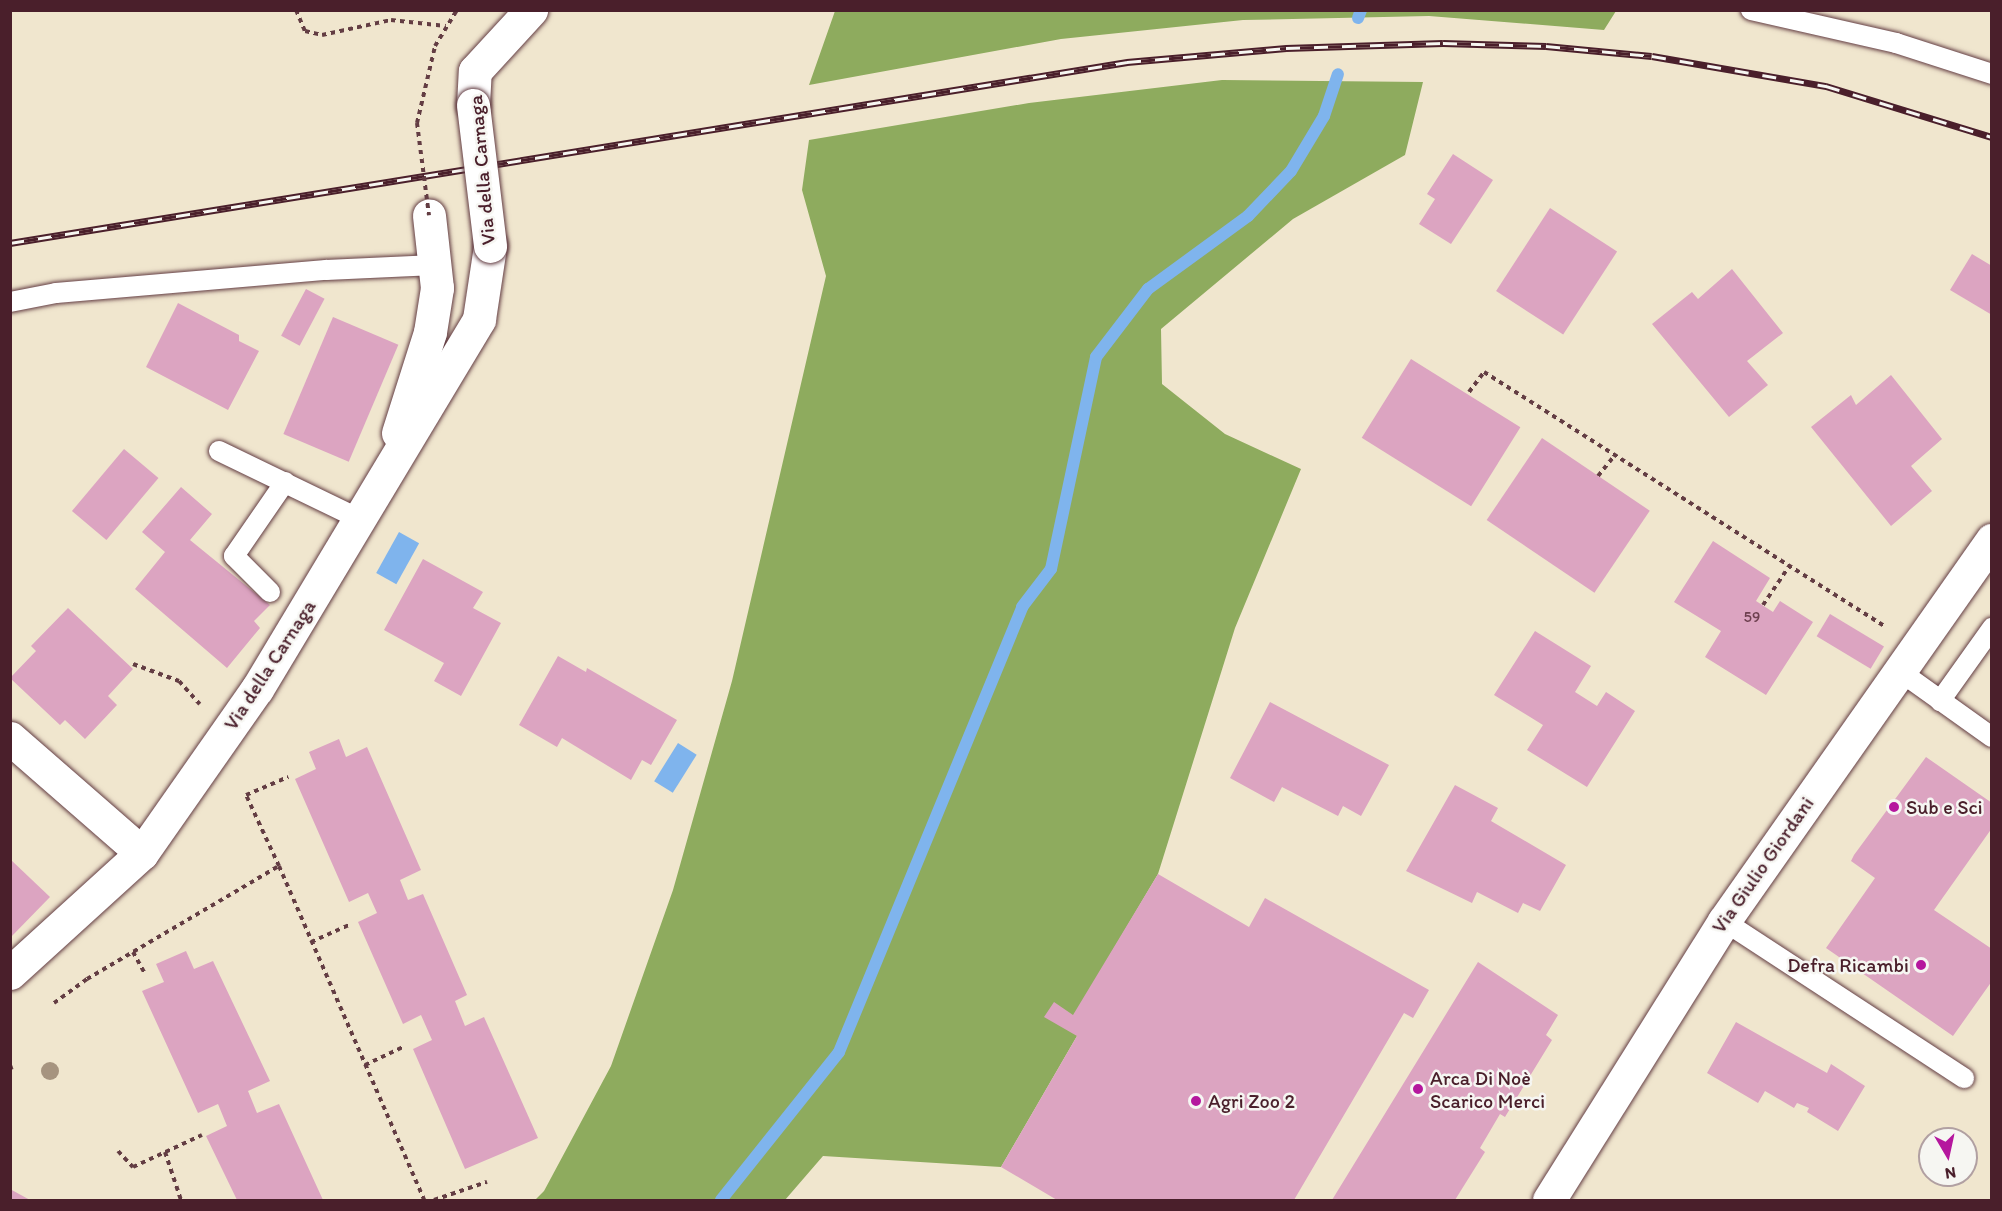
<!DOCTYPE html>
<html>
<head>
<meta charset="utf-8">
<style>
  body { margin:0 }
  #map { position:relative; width:2002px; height:1211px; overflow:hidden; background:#f0e6ce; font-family:Itim,sans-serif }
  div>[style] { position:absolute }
  .forest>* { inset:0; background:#8eab5e }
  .water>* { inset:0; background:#7fb4ed; transform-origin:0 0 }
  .stream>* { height:12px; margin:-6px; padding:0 6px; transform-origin:6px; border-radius:6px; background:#7fb4ed }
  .building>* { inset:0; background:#dca4c1; transform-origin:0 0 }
  .path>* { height:4px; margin-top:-2px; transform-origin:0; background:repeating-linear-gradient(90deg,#633d43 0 4.5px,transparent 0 9px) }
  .roads { filter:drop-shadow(0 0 2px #633d43) drop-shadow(0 0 2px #633d43) }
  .lane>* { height:20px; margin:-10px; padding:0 10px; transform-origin:10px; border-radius:10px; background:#fff }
  .street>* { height:33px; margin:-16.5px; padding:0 16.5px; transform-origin:16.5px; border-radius:16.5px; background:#fff }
  .secondary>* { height:33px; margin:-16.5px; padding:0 16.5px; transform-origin:16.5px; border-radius:16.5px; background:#fff }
  .rail>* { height:7px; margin-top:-3.5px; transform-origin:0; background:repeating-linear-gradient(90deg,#f6f6f2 0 14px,#4a1f2b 0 28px); box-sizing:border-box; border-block:2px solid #4a1f2b }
  .path-bridge>* { height:4px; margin-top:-2px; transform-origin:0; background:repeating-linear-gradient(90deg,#633d43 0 4.5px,transparent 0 9px) }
  .bridges { filter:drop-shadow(0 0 2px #633d43) drop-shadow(0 0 2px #633d43) }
  .street-bridge>* { height:33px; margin:-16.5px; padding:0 16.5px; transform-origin:16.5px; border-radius:16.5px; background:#fff }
  .trees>* { width:18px; height:18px; margin:-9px; border-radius:50%; background:#a6947f }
  .dots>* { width:16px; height:16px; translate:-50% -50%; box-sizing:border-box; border:3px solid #f6f6f2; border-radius:50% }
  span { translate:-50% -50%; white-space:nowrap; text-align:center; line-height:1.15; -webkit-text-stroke:5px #f6f6f2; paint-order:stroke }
  .number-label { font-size:16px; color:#6e4050 }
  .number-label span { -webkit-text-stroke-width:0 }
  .street-label { font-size:20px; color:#4a1f2b }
  .poi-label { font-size:20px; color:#4a1f2b }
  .left { translate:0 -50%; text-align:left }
  .right { translate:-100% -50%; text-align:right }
  .frame { position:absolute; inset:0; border:12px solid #4a1f2b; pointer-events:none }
  .north { position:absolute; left:1918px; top:1127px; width:60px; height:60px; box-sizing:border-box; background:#f6f6f2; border:2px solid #b1a0a2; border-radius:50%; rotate:171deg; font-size:16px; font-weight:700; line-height:24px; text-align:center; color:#4a1f2b }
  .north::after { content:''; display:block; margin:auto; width:21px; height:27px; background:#b5179e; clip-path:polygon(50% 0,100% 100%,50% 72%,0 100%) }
</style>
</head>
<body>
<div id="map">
  <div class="forest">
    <i style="clip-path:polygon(835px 11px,835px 10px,1616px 11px,1604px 30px,1429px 16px,1243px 20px,1061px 39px,809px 85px)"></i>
    <i style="clip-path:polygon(1222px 80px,1423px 82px,1405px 155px,1293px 219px,1161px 329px,1162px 384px,1225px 434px,1301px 469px,1235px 628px,1158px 874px,1088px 992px,1077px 1036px,1001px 1167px,823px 1156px,785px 1200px,535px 1200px,544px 1191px,611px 1066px,673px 890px,732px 681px,826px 276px,802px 190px,809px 140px,1029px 103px)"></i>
  </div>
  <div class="water">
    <i style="left:399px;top:532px;width:23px;height:47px;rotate:29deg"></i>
    <i style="left:678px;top:743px;width:22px;height:45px;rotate:32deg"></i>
  </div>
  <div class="stream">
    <i style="left:1358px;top:18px;width:9px;rotate:-69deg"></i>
    <i style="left:721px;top:1200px;width:189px;rotate:-51.4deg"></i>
    <i style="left:839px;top:1052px;width:481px;rotate:-67.6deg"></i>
    <i style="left:1022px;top:607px;width:48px;rotate:-52.7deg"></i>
    <i style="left:1051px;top:569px;width:217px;rotate:-78deg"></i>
    <i style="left:1096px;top:357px;width:86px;rotate:-52.6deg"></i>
    <i style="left:1148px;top:289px;width:124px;rotate:-36.1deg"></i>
    <i style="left:1248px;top:216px;width:62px;rotate:-46.3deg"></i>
    <i style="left:1291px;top:171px;width:64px;rotate:-59deg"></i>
    <i style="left:1324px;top:116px;width:44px;rotate:-71.6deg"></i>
  </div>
  <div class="building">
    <i style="clip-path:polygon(1453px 154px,1493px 180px,1451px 244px,1419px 224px,1435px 199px,1427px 194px)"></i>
    <i style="left:1550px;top:208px;width:80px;height:99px;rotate:33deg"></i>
    <i style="clip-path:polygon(1972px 254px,1992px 266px,1992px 315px,1950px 290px)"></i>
    <i style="clip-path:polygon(1732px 269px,1783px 333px,1747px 361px,1768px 385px,1729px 417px,1652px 324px,1692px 292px,1698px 299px)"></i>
    <i style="left:306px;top:289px;width:21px;height:53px;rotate:28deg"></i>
    <i style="clip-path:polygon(178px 303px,239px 335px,239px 341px,259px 351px,228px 410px,146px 367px)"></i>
    <i style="left:333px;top:317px;width:71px;height:127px;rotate:23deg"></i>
    <i style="left:1411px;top:359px;width:129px;height:93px;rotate:32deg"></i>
    <i style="clip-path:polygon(1891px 375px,1942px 439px,1911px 466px,1932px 491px,1891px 526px,1811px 427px,1851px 395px,1856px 405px)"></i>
    <i style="left:1542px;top:438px;width:130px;height:99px;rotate:34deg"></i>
    <i style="left:124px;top:449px;width:45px;height:81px;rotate:40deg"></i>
    <i style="clip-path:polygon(181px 487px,212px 514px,190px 540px,270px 605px,254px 621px,260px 628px,227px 668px,135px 589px,165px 552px,142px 532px)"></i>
    <i style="clip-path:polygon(1713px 541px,1770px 578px,1756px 601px,1773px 612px,1780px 601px,1813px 622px,1766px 695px,1705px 657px,1721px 631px,1674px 602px)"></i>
    <i style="clip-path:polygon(423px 559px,483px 592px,473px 608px,501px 623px,461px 696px,434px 681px,444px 663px,384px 630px)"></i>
    <i style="clip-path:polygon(68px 608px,133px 669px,108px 696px,117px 705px,85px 739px,65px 720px,60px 725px,10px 678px,36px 651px,31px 646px)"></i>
    <i style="left:1830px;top:614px;width:63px;height:26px;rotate:31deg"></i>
    <i style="clip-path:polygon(1535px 631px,1591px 666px,1575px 692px,1597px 706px,1606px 692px,1635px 711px,1587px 787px,1527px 750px,1543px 725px,1494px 695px)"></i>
    <i style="clip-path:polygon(558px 656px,586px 672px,587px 668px,677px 720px,651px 765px,642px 760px,631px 780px,562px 738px,557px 747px,519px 725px)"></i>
    <i style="clip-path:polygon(1270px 702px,1389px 765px,1361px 816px,1343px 806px,1338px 816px,1282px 787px,1274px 802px,1230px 778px)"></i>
    <i style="clip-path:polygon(339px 739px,346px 757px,367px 747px,421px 870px,400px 880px,408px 900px,423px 894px,467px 995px,455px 1001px,465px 1026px,484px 1017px,538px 1138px,465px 1169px,413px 1049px,432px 1040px,421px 1015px,403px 1024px,358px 922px,377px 913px,368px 893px,349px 902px,295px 779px,316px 769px,309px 752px)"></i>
    <i style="clip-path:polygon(1926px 757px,1992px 803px,1992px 828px,1934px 910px,1992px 949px,1992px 981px,1953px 1036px,1826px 948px,1875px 878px,1851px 861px,1854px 855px)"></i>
    <i style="clip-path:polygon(1455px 785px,1498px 808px,1491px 821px,1566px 865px,1540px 911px,1523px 903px,1518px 913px,1477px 892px,1472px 903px,1406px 871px)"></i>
    <i style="clip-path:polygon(10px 859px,50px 897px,10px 938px)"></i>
    <i style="clip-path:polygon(1158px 874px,1249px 927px,1265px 898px,1429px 990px,1413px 1018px,1404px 1013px,1294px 1200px,1057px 1200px,1001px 1167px,1077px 1036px,1044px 1017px,1054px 1002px,1073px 1015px)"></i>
    <i style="clip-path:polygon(186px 951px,194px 969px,213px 961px,270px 1081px,248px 1091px,257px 1113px,279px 1104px,323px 1200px,237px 1200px,206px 1136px,227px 1126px,218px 1104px,198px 1113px,142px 991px,164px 982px,156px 964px)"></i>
    <i style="clip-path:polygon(1478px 962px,1558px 1015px,1546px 1035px,1552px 1040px,1505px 1117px,1500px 1114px,1480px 1148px,1485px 1152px,1455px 1200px,1332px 1200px)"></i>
    <i style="clip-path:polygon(1736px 1022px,1827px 1073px,1831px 1064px,1865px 1086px,1838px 1131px,1807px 1112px,1809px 1108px,1797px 1103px,1794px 1108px,1765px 1091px,1758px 1103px,1707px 1073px)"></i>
    <i style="clip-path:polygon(10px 1189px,30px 1200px,10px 1200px)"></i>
  </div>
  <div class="path">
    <i style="left:296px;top:10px;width:23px;rotate:67deg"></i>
    <i style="left:305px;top:31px;width:17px;rotate:13deg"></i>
    <i style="left:322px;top:35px;width:71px;rotate:-12.3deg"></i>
    <i style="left:391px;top:20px;width:55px;rotate:6.2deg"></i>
    <i style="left:417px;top:123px;width:79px;rotate:-76.8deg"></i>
    <i style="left:435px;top:46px;width:42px;rotate:-58.6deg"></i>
    <i style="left:1469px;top:392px;width:25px;rotate:-53deg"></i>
    <i style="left:1484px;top:372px;width:475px;rotate:32.4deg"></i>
    <i style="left:1598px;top:476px;width:27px;rotate:-51deg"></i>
    <i style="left:1763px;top:605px;width:48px;rotate:-56deg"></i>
    <i style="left:133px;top:664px;width:49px;rotate:20.3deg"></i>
    <i style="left:179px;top:681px;width:31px;rotate:48deg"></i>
    <i style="left:279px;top:866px;width:78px;rotate:-114.9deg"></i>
    <i style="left:246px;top:795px;width:46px;rotate:-23.2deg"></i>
    <i style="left:311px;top:942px;width:44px;rotate:-24.2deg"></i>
    <i style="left:133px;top:952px;width:25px;rotate:61deg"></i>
    <i style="left:54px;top:1003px;width:41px;rotate:-36deg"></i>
    <i style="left:87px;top:979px;width:223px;rotate:-30.5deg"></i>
    <i style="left:279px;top:866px;width:364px;rotate:66.5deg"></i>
    <i style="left:365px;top:1065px;width:42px;rotate:-25.3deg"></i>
    <i style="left:10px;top:1068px;width:3px;rotate:-18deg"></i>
    <i style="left:118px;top:1151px;width:22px;rotate:47deg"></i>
    <i style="left:133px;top:1167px;width:76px;rotate:-24.9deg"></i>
    <i style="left:165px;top:1152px;width:51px;rotate:71.6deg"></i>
    <i style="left:434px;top:1200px;width:56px;rotate:-18.8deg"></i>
  </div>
  <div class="roads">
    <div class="lane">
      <i style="left:1751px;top:10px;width:149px;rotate:12.8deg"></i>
      <i style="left:1896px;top:43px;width:101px;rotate:17.9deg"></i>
      <i style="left:10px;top:302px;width:47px;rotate:-11.1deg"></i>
      <i style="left:56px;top:293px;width:271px;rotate:-4.9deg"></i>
      <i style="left:326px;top:270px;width:109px;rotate:-2.6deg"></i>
      <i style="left:219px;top:451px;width:159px;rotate:25.8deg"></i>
      <i style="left:270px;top:592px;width:51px;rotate:-135deg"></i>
      <i style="left:234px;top:556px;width:90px;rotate:-55.4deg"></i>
      <i style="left:1898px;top:670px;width:115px;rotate:35.5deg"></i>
      <i style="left:1940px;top:701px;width:90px;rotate:-54.5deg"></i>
      <i style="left:1724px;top:921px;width:287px;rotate:33.2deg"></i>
    </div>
    <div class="street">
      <i style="left:473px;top:105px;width:34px;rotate:-87deg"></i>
      <i style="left:475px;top:71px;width:83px;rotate:-47.4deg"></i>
      <i style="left:398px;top:433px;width:106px;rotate:-72.4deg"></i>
      <i style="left:430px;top:332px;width:45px;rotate:-81deg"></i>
      <i style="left:437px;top:288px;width:73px;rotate:-96.3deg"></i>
      <i style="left:10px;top:738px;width:175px;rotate:41.1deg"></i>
      <i style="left:10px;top:973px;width:178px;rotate:-42.3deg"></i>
      <i style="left:142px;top:853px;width:200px;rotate:-55deg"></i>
      <i style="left:257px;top:689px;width:431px;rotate:-59deg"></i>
      <i style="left:479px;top:319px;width:74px;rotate:-81.4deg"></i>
    </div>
    <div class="secondary">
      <i style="left:1549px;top:1200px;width:329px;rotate:-57.9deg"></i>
      <i style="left:1724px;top:921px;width:466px;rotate:-54.9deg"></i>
    </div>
  </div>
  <div class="rail">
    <i style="left:10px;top:243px;width:1132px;rotate:-9.2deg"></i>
    <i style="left:1127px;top:62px;width:160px;rotate:-5deg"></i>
    <i style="left:1286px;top:48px;width:157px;rotate:-1.8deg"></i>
    <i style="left:1443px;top:43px;width:103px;rotate:1.7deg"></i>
    <i style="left:1546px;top:46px;width:106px;rotate:5.4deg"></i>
    <i style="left:1652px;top:56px;width:177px;rotate:9.8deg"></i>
    <i style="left:1826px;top:86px;width:174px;rotate:17.1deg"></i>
  </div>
  <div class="path-bridge">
    <i style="left:417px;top:123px;width:93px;rotate:82.6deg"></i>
  </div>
  <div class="bridges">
    <div class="street-bridge">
      <i style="left:473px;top:105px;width:142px;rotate:83.1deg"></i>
    </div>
  </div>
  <div class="trees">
    <i style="left:50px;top:1071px"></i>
  </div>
  <div class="dots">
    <i style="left:1894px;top:807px;background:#b5179e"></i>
    <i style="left:1921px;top:965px;background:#b5179e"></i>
    <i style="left:1418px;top:1089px;background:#b5179e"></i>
    <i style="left:1196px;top:1101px;background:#b5179e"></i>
  </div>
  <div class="number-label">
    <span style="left:1752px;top:617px">59</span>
  </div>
  <div class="street-label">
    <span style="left:482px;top:170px;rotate:-95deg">Via della Carnaga</span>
    <span style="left:270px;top:665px;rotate:-57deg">Via della Carnaga</span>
    <span style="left:1763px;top:865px;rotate:-55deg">Via Giulio Giordani</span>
  </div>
  <div class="poi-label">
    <span class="left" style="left:1906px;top:807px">Sub e Sci</span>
    <span class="right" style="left:1909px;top:965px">Defra Ricambi</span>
    <span class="left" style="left:1430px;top:1090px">Arca Di Noè<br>Scarico Merci</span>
    <span class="left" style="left:1208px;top:1101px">Agri Zoo 2</span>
  </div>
  <div class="frame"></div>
  <div class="north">N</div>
</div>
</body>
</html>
